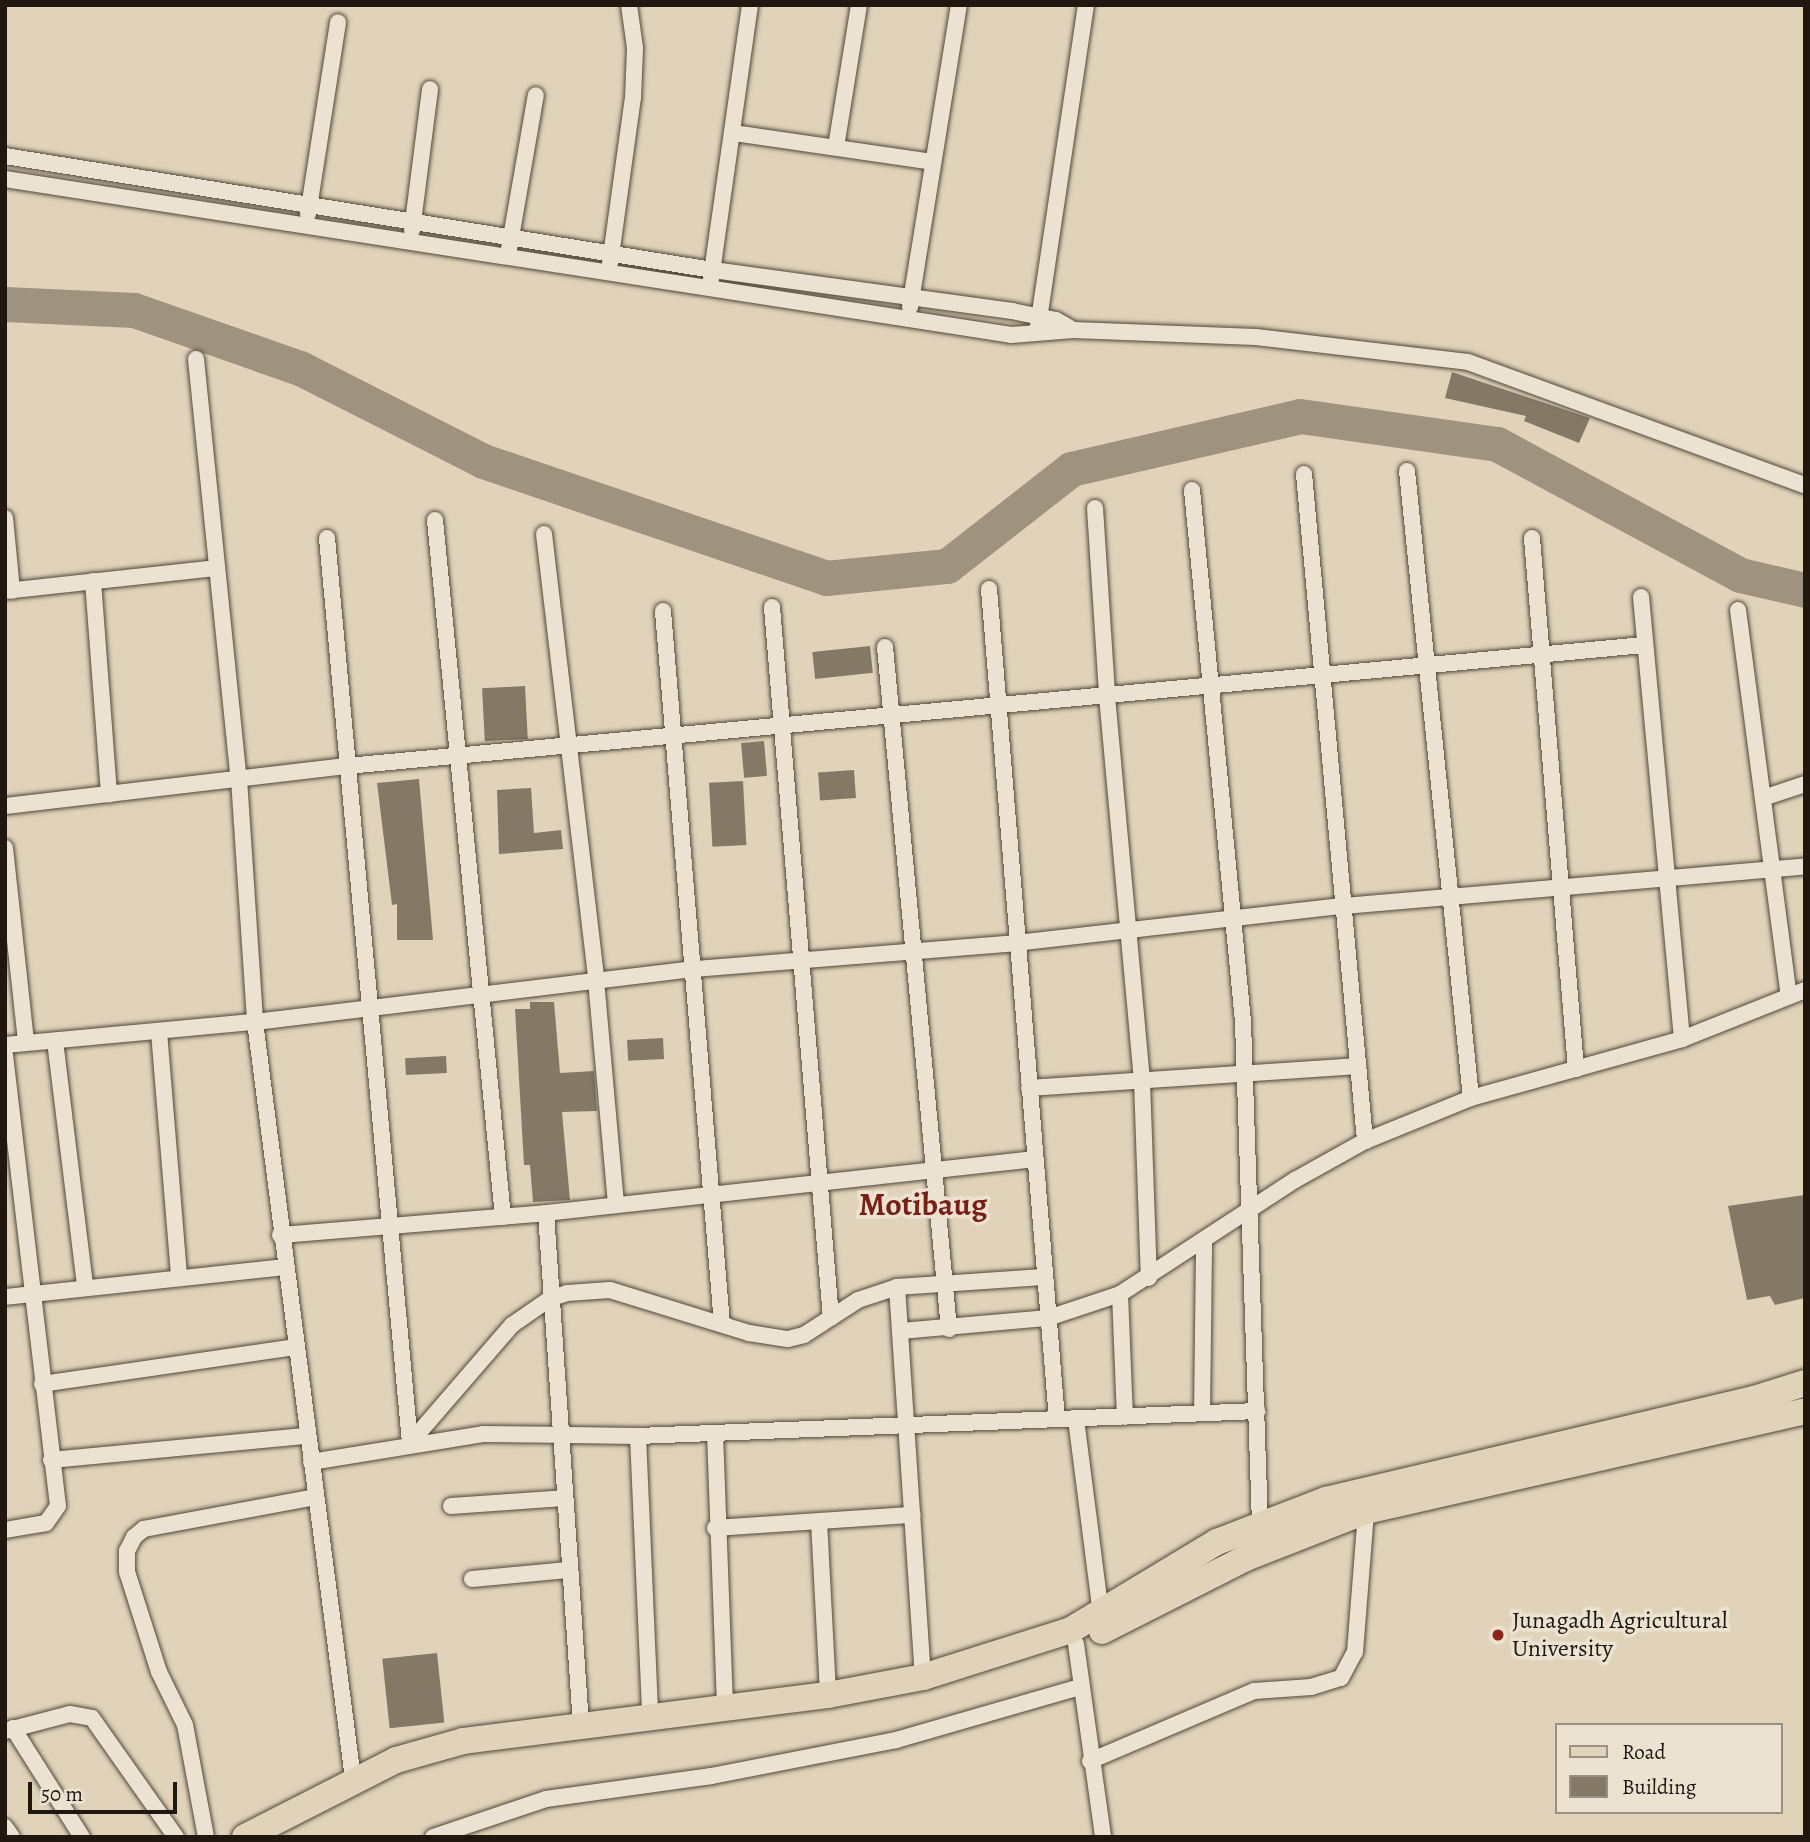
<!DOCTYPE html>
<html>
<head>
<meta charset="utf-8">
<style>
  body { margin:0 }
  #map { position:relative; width:1810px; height:1842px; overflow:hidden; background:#e0d3b9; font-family:Alegreya,serif }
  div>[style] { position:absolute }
  .river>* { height:35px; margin:-17.5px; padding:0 17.5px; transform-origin:17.5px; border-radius:17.5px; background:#9f937f }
  .building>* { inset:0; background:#847967; transform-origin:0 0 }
  .roads { filter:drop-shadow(0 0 2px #50473a) drop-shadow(0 0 2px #50473a) }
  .street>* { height:16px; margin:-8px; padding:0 8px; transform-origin:8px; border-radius:8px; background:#ebe2d2 }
  .primary>* { height:26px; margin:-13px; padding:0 13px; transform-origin:13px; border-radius:13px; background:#e0d3b9 }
  .dots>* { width:19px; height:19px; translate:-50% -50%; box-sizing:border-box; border:4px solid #ebe2d2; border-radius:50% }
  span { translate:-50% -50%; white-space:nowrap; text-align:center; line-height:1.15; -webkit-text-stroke:7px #ebe2d2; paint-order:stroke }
  .poi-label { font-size:24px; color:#20180f }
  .left { translate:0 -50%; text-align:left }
  .district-label { font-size:32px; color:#7a1f14; font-weight:700 }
  .frame { position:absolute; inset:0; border:7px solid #20180f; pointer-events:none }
  .legend { position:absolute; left:1555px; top:1723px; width:228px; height:91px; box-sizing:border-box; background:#ebe2d2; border:2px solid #9a9184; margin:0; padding:9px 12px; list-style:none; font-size:21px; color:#20180f }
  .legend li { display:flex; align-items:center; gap:14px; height:35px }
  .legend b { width:35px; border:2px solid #9a9184 }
  .scale { position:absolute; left:28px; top:1782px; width:149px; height:32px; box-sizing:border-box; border:4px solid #20180f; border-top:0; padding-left:9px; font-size:21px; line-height:24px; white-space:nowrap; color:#20180f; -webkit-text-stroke:5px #ebe2d2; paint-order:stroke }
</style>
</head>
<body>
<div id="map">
  <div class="river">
    <i style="left:5px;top:304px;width:129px;rotate:2.7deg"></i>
    <i style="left:134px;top:310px;width:176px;rotate:19.3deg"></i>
    <i style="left:300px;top:368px;width:205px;rotate:26.9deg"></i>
    <i style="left:483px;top:461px;width:362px;rotate:18.8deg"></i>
    <i style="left:826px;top:578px;width:122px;rotate:-5.7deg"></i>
    <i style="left:947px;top:566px;width:157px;rotate:-38deg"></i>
    <i style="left:1071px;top:469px;width:235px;rotate:-13deg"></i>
    <i style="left:1300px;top:416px;width:199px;rotate:8.1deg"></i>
    <i style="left:1497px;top:444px;width:276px;rotate:28.3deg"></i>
    <i style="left:1740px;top:575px;width:67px;rotate:13deg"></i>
  </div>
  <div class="building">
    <i style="clip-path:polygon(1452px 372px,1590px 418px,1579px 443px,1524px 421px,1526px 416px,1445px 398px)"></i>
    <i style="left:870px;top:646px;width:27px;height:58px;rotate:84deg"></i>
    <i style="left:525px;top:686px;width:53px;height:43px;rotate:87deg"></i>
    <i style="left:764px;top:741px;width:35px;height:23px;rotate:85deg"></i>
    <i style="left:854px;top:770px;width:28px;height:36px;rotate:86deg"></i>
    <i style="clip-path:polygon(419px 779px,433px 940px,397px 940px,397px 904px,392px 905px,377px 783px)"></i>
    <i style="left:743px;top:781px;width:64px;height:34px;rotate:87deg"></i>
    <i style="clip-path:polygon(531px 788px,534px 833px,561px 830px,563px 849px,499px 854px,497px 790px)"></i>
    <i style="clip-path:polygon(530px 1002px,554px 1002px,560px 1073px,594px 1071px,597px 1111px,562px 1112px,570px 1200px,533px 1202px,530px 1165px,524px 1165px,515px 1009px,530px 1009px)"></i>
    <i style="left:663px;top:1038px;width:21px;height:36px;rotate:87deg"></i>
    <i style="left:446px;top:1056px;width:17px;height:41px;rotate:87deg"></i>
    <i style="clip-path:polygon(1805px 1195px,1805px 1298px,1775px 1305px,1770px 1296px,1747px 1300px,1728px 1206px)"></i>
    <i style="left:437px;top:1653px;width:70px;height:55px;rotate:84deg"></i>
  </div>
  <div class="roads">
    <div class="street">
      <i style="left:734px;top:133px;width:201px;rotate:8.3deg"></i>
      <i style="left:836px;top:147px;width:144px;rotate:-80.8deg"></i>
      <i style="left:5px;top:156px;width:717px;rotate:9.15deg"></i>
      <i style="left:713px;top:270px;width:302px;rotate:7.8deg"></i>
      <i style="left:1012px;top:311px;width:45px;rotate:11.6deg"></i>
      <i style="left:1056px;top:320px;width:20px;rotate:30deg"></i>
      <i style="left:5px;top:179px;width:1018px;rotate:8.81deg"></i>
      <i style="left:1011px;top:335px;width:62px;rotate:-4.6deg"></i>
      <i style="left:1073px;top:330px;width:183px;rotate:2.2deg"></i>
      <i style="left:1256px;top:337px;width:213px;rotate:6.7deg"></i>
      <i style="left:1468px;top:362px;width:359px;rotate:20.1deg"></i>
      <i style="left:308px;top:214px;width:194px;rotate:-81.1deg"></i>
      <i style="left:412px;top:230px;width:142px;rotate:-82.7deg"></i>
      <i style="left:509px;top:249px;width:156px;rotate:-80.1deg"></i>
      <i style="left:610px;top:263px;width:167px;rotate:-82.1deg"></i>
      <i style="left:633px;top:98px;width:50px;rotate:-87.7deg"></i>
      <i style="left:635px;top:48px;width:43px;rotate:-97.9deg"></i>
      <i style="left:711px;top:279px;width:277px;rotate:-81.9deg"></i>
      <i style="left:910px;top:307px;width:306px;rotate:-80.8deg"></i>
      <i style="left:1038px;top:326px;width:325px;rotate:-81.5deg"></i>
      <i style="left:196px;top:359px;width:422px;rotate:84.2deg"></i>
      <i style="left:239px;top:779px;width:244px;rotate:86.2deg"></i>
      <i style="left:255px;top:1022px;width:763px;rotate:82.62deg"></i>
      <i style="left:1407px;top:471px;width:630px;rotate:84.17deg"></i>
      <i style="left:1304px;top:474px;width:670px;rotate:84.77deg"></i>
      <i style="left:1192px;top:490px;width:534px;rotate:84.52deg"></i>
      <i style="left:1243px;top:1022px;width:501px;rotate:88.06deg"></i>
      <i style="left:1095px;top:508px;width:188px;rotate:86.3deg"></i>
      <i style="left:1107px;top:696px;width:387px;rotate:84.8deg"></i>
      <i style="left:1142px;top:1081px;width:197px;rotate:88deg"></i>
      <i style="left:5px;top:518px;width:73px;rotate:84.5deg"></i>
      <i style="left:435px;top:520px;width:700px;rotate:84.43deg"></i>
      <i style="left:544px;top:534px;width:449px;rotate:83.3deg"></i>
      <i style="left:596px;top:980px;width:226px;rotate:84.9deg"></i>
      <i style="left:327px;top:538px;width:909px;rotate:84.76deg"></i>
      <i style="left:1532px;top:538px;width:533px;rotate:85.26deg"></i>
      <i style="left:93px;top:581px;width:214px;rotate:85.7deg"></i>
      <i style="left:989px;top:589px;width:833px;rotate:85.32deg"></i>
      <i style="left:5px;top:591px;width:213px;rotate:-6.2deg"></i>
      <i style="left:1641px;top:597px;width:444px;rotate:84.7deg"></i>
      <i style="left:772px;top:607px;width:713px;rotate:85.26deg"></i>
      <i style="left:1738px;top:610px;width:389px;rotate:82.5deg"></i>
      <i style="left:663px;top:611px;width:715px;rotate:85.27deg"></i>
      <i style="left:885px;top:647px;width:685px;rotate:84.64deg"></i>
      <i style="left:1763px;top:798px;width:44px;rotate:-18.4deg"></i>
      <i style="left:5px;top:806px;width:344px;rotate:-6.7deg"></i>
      <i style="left:347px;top:766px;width:1303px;rotate:-5.33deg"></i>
      <i style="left:5px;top:848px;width:195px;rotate:83.8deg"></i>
      <i style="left:159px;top:1032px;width:245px;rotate:85.3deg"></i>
      <i style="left:55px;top:1041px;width:248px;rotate:83deg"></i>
      <i style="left:5px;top:1045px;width:251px;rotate:-5.3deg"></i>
      <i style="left:255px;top:1022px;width:443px;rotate:-6.9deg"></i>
      <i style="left:695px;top:969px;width:322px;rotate:-4.6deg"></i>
      <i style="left:1016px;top:943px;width:329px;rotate:-6.5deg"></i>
      <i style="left:1343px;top:906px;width:464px;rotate:-4.9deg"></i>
      <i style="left:5px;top:1055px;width:454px;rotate:83.3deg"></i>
      <i style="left:58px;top:1506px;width:21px;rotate:125deg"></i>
      <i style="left:46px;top:1523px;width:42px;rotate:170.3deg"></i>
      <i style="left:1029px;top:1088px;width:330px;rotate:-3.8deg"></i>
      <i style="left:546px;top:1213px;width:513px;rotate:86.09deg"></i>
      <i style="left:280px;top:1235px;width:267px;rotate:-4.7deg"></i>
      <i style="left:546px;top:1213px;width:491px;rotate:-6.3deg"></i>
      <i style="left:897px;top:1287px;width:391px;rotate:86.2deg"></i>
      <i style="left:1120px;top:1294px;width:123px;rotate:87.7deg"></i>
      <i style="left:5px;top:1297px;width:281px;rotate:-6.1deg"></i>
      <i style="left:901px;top:1331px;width:148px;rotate:-5.1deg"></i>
      <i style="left:1048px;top:1318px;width:76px;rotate:-18.4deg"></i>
      <i style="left:1120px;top:1294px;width:209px;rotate:-33.1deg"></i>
      <i style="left:1295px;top:1180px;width:80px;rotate:-29.1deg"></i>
      <i style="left:1365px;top:1141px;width:114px;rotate:-22.1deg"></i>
      <i style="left:1471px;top:1098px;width:219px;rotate:-15.6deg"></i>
      <i style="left:1682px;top:1039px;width:132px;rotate:-21.7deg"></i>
      <i style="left:42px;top:1384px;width:256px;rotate:-8.3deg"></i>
      <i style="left:1202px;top:1413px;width:172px;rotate:-89.3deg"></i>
      <i style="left:1076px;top:1419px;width:198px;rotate:82.7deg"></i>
      <i style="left:715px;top:1433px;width:275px;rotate:87.9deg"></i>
      <i style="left:638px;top:1436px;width:280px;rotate:87.5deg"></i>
      <i style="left:410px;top:1443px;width:156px;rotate:-49.2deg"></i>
      <i style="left:512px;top:1325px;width:47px;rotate:-34.7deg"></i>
      <i style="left:551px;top:1298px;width:17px;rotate:-17deg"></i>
      <i style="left:567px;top:1293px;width:43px;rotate:-4deg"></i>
      <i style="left:610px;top:1290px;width:145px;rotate:17.2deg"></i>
      <i style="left:749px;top:1333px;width:39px;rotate:9deg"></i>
      <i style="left:788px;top:1339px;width:16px;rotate:-14deg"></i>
      <i style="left:804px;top:1335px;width:64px;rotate:-32.9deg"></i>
      <i style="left:858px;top:1300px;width:41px;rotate:-18.4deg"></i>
      <i style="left:897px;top:1287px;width:146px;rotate:-3.9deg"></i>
      <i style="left:51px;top:1460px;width:257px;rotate:-5.4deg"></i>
      <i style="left:311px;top:1462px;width:174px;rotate:-9.2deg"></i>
      <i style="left:483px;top:1434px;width:155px;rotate:0.7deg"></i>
      <i style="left:638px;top:1436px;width:620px;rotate:-2.31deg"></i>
      <i style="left:451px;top:1506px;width:113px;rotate:-4deg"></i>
      <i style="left:819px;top:1521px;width:174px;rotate:87deg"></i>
      <i style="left:715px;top:1528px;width:198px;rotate:-3.8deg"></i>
      <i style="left:472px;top:1579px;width:96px;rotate:-5.4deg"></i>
      <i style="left:1076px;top:1644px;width:195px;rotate:82deg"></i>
      <i style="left:13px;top:1728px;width:129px;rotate:57.7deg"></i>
      <i style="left:5px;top:1731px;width:67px;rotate:-14.7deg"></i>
      <i style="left:70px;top:1714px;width:22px;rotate:10deg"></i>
      <i style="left:92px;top:1718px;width:146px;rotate:54.8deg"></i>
      <i style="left:1090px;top:1761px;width:178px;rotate:-23.1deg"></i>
      <i style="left:1254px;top:1691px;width:57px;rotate:-4deg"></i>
      <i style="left:1311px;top:1687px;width:31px;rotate:-17deg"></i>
      <i style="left:1341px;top:1678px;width:30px;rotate:-62deg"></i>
      <i style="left:1355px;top:1652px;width:141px;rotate:-85.5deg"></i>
      <i style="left:5px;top:1827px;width:12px;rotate:55deg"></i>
      <i style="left:206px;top:1837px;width:114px;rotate:-100.6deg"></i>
      <i style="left:185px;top:1725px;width:59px;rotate:-116.1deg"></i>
      <i style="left:159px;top:1672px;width:105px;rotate:-107.7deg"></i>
      <i style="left:127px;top:1572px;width:21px;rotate:-90deg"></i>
      <i style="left:127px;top:1551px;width:16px;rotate:-63deg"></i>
      <i style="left:134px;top:1537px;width:13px;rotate:-39deg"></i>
      <i style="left:144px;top:1529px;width:174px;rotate:-10.6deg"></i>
      <i style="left:433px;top:1837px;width:119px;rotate:-18.6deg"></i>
      <i style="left:546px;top:1799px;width:167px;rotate:-7.9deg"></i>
      <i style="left:711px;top:1776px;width:188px;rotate:-11deg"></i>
      <i style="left:896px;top:1740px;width:191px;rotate:-16.1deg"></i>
    </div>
    <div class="primary">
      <i style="left:1102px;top:1631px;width:161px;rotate:-26.9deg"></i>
      <i style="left:1246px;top:1558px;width:129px;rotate:-21.4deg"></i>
      <i style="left:1366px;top:1511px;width:450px;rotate:-12.8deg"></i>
      <i style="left:245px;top:1837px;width:169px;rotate:-27deg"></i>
      <i style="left:396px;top:1760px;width:70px;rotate:-15.8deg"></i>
      <i style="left:463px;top:1741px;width:368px;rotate:-7.2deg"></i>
      <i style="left:828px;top:1695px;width:97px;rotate:-10.7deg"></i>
      <i style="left:923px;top:1677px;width:155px;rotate:-17.6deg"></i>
      <i style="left:1071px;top:1630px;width:170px;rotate:-31.1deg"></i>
      <i style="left:1217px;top:1542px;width:117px;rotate:-21.1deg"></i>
      <i style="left:1326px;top:1500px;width:440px;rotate:-13.3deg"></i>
      <i style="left:1754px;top:1399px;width:53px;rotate:-17.4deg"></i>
    </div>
  </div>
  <div class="dots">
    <i style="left:1498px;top:1635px;background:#8f2418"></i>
  </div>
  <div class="poi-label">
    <span class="left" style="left:1512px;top:1635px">Junagadh Agricultural<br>University</span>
  </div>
  <div class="district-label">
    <span style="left:923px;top:1204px">Motibaug</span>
  </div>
  <div class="frame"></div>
  <ul class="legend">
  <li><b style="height:9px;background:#e0d3b9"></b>Road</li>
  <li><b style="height:19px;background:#847967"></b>Building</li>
  </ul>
  <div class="scale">50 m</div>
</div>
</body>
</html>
